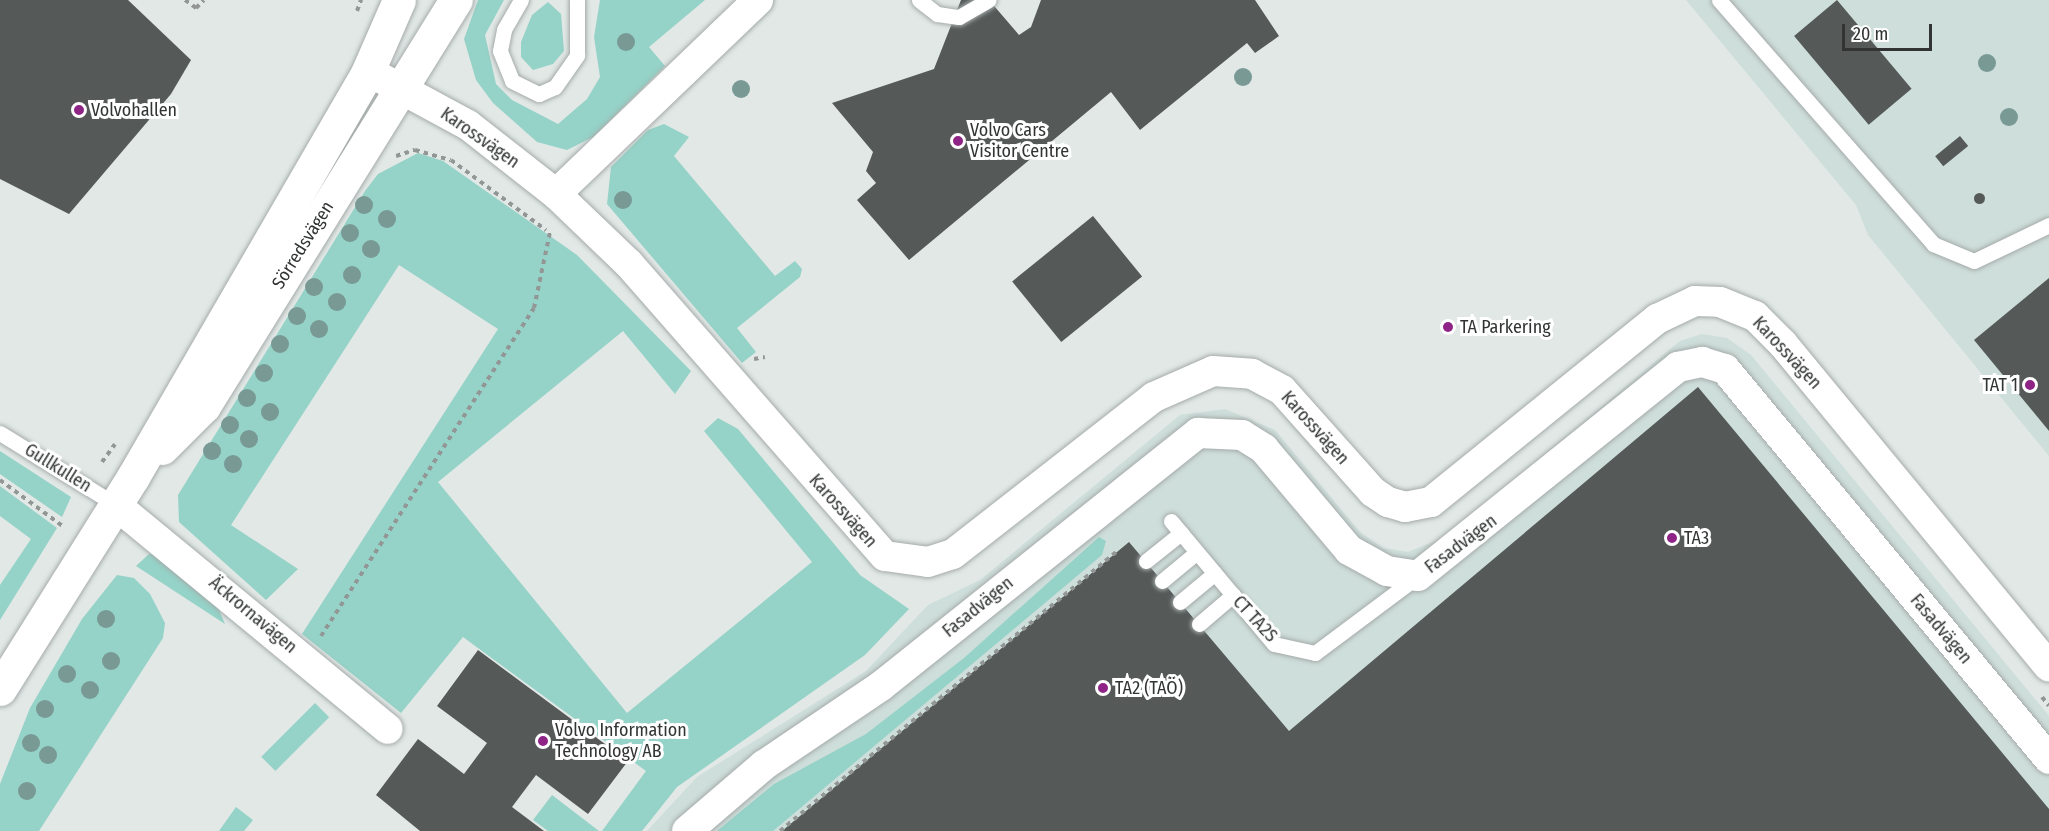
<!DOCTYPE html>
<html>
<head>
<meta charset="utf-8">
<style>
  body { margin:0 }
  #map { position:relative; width:2049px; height:831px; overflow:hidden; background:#e1e8e6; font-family:"Fira Sans Condensed",sans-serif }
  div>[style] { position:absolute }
  .built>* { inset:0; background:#cededa }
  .green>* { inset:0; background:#95d2c7; transform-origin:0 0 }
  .building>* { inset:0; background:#555a59; transform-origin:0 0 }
  .round { border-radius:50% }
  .path>* { height:4px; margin-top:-2px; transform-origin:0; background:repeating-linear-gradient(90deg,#929795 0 4.5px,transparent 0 9px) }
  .roads { filter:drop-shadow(0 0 2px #a5abaa) drop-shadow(0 0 2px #a5abaa) }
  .service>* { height:15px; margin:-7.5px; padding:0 7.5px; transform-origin:7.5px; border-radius:7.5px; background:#fff }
  .minor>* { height:30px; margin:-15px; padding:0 15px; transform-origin:15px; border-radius:15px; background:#fff }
  .tertiary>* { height:33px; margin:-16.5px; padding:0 16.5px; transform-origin:16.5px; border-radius:16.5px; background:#fff }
  .trees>* { width:18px; height:18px; margin:-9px; border-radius:50%; background:#789994 }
  .dots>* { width:16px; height:16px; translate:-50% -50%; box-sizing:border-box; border:3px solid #fff; border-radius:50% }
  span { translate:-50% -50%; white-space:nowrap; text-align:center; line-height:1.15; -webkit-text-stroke:6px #fff; paint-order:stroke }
  .poi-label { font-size:18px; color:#313433 }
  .left { translate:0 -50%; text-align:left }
  .right { translate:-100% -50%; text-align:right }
  .street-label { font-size:18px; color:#313433 }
  .scale { position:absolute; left:1842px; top:24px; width:90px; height:27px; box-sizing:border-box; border:3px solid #313433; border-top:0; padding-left:8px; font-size:18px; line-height:21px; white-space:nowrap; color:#313433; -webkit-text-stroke:4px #fff; paint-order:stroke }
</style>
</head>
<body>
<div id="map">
  <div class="built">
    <i style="clip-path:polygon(1686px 0,2049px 0,2049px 456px,1868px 235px,1856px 205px)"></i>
    <i style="clip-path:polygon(1702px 334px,1727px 338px,1751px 355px,2049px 716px,2049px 831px,647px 831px,697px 777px,866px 671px,928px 605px,980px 580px,1180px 415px,1225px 409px,1275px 430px,1360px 532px,1383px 548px,1408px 552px,1445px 537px,1680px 341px)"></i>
  </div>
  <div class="green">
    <i style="clip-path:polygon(478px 0,504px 0,485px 35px,496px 84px,512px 100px,558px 124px,587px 99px,600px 77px,594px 37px,600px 0,705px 0,649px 47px,665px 66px,593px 137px,567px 150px,537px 142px,493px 103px,476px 80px,464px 39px)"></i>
    <i style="clip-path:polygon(548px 2px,561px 14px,564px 51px,553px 64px,533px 70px,521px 57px,521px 42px,532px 15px)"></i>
    <i style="clip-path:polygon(664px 124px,689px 137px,674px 156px,775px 276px,795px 261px,802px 269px,800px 277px,737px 328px,756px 352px,742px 363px,607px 204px,611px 167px,648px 130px)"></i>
    <i style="clip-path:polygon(418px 153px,443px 161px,577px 255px,691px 371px,675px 394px,623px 331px,438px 482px,627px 713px,812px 562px,704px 431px,718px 418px,738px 429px,860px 575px,909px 609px,865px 655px,677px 787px,642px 831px,602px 831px,646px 771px,463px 637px,401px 713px,302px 634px,498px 329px,399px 265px,231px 525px,298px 569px,266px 600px,179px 522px,178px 495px,365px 191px,378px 174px)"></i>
    <i style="clip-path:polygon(0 451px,71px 497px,62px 517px,0 474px)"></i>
    <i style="clip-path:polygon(0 486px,57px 528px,0 620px,0 585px,31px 539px,0 516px)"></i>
    <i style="clip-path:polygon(1099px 537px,1106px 541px,1102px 555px,773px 831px,717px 831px,774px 784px,866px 734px,964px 658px)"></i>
    <i style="clip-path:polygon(149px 554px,158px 554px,216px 603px,225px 624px,136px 566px)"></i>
    <i style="clip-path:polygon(117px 575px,134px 578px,150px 594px,165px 623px,163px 638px,39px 831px,0 831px,0 784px,30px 708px,82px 619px)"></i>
    <i style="left:315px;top:703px;width:20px;height:76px;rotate:45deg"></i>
    <i style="clip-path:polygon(552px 795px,599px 831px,548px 831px,533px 820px)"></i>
    <i style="clip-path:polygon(236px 807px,253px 820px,244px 831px,219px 831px)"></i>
  </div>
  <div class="building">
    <i style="clip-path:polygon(0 0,128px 0,191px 60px,171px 94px,69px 214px,0 179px)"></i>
    <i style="clip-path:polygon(961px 0,989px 0,1019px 35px,1031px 27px,1041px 0,1255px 0,1279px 36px,1255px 53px,1247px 43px,1140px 130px,1111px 92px,909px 260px,857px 200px,876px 183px,866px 171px,873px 152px,832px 103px,934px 69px)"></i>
    <i style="left:1837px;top:0;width:116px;height:56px;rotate:50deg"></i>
    <i style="left:1960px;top:136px;width:13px;height:32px;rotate:51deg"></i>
    <i class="round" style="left:1973.5px;top:192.5px;width:11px;height:11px"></i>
    <i style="left:1093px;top:216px;width:78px;height:104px;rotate:51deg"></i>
    <i style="clip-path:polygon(2049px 278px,2049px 431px,1974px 340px)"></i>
    <i style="clip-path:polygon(1698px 387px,2049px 809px,2049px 831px,782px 831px,1129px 542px,1289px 731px)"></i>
    <i style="clip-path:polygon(478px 650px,628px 761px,588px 814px,536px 775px,512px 807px,544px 831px,420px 831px,376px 795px,418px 739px,464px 774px,487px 743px,437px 706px)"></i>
  </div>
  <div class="path">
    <i style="left:185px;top:0;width:14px;rotate:36deg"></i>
    <i style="left:196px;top:8px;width:11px;rotate:-45deg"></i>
    <i style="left:357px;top:11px;width:12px;rotate:-70deg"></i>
    <i style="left:396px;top:156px;width:20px;rotate:-18deg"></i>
    <i style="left:415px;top:150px;width:37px;rotate:16deg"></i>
    <i style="left:451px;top:160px;width:118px;rotate:36.4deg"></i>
    <i style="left:754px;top:359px;width:11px;rotate:-10deg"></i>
    <i style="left:102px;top:462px;width:22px;rotate:-54deg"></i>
    <i style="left:0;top:480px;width:79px;rotate:36.3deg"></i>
    <i style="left:321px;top:636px;width:391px;rotate:-57deg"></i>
    <i style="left:534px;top:308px;width:78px;rotate:-78.1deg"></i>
    <i style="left:2042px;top:697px;width:11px;rotate:52deg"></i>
    <i style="left:780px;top:831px;width:438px;rotate:-39.7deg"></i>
  </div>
  <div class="roads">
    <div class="service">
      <i style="left:521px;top:0;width:34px;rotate:120deg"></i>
      <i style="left:504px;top:30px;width:21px;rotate:101deg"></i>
      <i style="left:500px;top:51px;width:32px;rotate:68deg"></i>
      <i style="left:512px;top:81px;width:30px;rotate:26deg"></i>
      <i style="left:539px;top:94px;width:17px;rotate:-24deg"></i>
      <i style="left:555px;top:87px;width:39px;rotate:-55deg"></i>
      <i style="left:577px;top:55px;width:55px;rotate:-90deg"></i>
      <i style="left:919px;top:0;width:23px;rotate:38deg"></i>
      <i style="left:937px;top:14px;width:22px;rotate:8deg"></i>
      <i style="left:959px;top:17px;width:34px;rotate:-30deg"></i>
      <i style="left:1719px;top:0;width:325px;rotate:48.7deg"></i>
      <i style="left:1933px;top:244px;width:44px;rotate:22.5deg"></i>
      <i style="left:1974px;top:261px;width:83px;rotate:-25.6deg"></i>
      <i style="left:0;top:433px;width:137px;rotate:31.8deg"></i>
      <i style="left:1171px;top:521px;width:160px;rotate:50.1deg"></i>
      <i style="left:1274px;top:644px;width:42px;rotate:12.4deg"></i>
      <i style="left:1315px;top:653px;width:129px;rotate:-36.8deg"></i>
      <i style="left:1146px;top:561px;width:45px;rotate:-38.7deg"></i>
      <i style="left:1162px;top:581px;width:45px;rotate:-39.6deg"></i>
      <i style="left:1180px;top:602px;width:45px;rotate:-39.6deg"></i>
      <i style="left:1199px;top:624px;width:45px;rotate:-40.5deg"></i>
    </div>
    <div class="minor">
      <i style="left:368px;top:71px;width:114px;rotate:28.4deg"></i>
      <i style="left:468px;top:125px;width:112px;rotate:38.1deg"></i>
      <i style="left:556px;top:194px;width:101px;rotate:43.8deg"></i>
      <i style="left:629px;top:264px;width:388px;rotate:48.8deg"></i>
      <i style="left:885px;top:556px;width:43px;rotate:7.9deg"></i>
      <i style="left:928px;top:562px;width:26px;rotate:-18deg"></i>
      <i style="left:953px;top:554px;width:255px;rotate:-38deg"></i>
      <i style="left:1154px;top:397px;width:64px;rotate:-23.8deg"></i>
      <i style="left:1213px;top:371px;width:39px;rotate:4deg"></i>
      <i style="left:1252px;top:374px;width:34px;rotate:28deg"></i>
      <i style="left:1282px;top:390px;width:137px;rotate:48.3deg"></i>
      <i style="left:1373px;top:492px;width:18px;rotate:34deg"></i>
      <i style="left:1388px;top:502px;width:18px;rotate:16deg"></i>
      <i style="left:1405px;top:507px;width:26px;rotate:-11deg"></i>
      <i style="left:1431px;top:502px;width:291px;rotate:-39deg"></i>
      <i style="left:1657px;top:319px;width:42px;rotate:-25.3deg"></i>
      <i style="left:1695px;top:301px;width:25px;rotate:2deg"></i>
      <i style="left:1720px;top:302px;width:38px;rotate:22deg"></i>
      <i style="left:1755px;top:316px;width:40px;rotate:45deg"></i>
      <i style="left:1783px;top:344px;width:418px;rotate:50.5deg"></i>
      <i style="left:556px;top:194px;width:280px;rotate:-43.8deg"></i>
      <i style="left:116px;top:505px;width:352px;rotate:39.5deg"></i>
      <i style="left:687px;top:831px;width:101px;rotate:-40.6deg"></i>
      <i style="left:764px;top:765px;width:141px;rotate:-34deg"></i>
      <i style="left:881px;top:686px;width:406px;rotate:-38.6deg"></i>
      <i style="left:1198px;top:433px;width:44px;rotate:2.6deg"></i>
      <i style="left:1242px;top:435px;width:26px;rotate:32deg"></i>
      <i style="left:1264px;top:449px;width:132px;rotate:49.9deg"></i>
      <i style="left:1349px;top:550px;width:43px;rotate:28.9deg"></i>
      <i style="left:1387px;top:571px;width:31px;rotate:9deg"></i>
      <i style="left:1418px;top:576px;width:334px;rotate:-38.8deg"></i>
      <i style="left:1678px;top:367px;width:25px;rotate:-12deg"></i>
      <i style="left:1702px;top:362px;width:24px;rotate:17deg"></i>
      <i style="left:1725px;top:369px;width:507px;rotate:50.28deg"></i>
    </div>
    <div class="tertiary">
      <i style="left:162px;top:448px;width:59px;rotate:-45deg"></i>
      <i style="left:204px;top:406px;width:478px;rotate:-58.2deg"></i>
      <i style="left:0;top:689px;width:250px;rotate:-57.9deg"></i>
      <i style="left:133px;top:477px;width:469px;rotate:-59.9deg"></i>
      <i style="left:368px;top:71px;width:77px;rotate:-66.4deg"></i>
    </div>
  </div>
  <div class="trees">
    <i style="left:626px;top:42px"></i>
    <i style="left:1987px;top:63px"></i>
    <i style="left:1243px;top:77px"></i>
    <i style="left:741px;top:89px"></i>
    <i style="left:2009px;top:117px"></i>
    <i style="left:623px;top:200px"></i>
    <i style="left:364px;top:205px"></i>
    <i style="left:387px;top:219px"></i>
    <i style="left:350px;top:233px"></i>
    <i style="left:371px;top:249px"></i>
    <i style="left:352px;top:275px"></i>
    <i style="left:314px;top:287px"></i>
    <i style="left:337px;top:302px"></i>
    <i style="left:297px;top:316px"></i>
    <i style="left:319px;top:329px"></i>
    <i style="left:280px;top:344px"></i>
    <i style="left:264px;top:373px"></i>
    <i style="left:247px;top:398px"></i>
    <i style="left:270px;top:412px"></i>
    <i style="left:230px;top:425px"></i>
    <i style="left:249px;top:439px"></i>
    <i style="left:212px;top:451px"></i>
    <i style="left:233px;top:464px"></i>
    <i style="left:106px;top:619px"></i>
    <i style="left:111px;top:661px"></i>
    <i style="left:67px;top:674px"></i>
    <i style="left:90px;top:690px"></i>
    <i style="left:45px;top:709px"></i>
    <i style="left:31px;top:743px"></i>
    <i style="left:48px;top:755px"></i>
    <i style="left:27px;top:791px"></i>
  </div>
  <div class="dots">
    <i style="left:79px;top:110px;background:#8f2487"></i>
    <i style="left:958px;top:141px;background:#8f2487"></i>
    <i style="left:1448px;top:327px;background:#8f2487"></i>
    <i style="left:2030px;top:385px;background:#8f2487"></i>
    <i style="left:1672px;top:538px;background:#8f2487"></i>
    <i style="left:1103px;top:688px;background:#8f2487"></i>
    <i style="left:543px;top:741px;background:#8f2487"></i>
  </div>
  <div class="poi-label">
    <span class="left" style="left:91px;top:110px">Volvohallen</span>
    <span class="left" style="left:970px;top:141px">Volvo Cars<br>Visitor Centre</span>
    <span class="left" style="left:1460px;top:327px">TA Parkering</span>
    <span class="right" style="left:2018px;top:385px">TAT 1</span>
    <span class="left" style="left:1684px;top:538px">TA3</span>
    <span class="left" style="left:1115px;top:688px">TA2 (TAÖ)</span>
    <span class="left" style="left:555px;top:741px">Volvo Information<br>Technology AB</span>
  </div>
  <div class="street-label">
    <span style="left:480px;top:138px;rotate:35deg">Karossvägen</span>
    <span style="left:303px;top:245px;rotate:-58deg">Sörredsvägen</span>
    <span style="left:1787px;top:353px;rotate:47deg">Karossvägen</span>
    <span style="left:1315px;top:428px;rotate:48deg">Karossvägen</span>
    <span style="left:58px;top:468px;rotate:32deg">Gullkullen</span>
    <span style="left:843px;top:511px;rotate:48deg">Karossvägen</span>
    <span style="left:1461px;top:544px;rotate:-37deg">Fasadvägen</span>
    <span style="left:978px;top:607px;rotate:-39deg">Fasadvägen</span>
    <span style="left:253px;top:615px;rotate:40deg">Äckrornavägen</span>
    <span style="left:1255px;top:619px;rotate:47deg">CT TA2S</span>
    <span style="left:1941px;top:629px;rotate:50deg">Fasadvägen</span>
  </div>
  <div class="scale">20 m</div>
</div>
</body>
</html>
